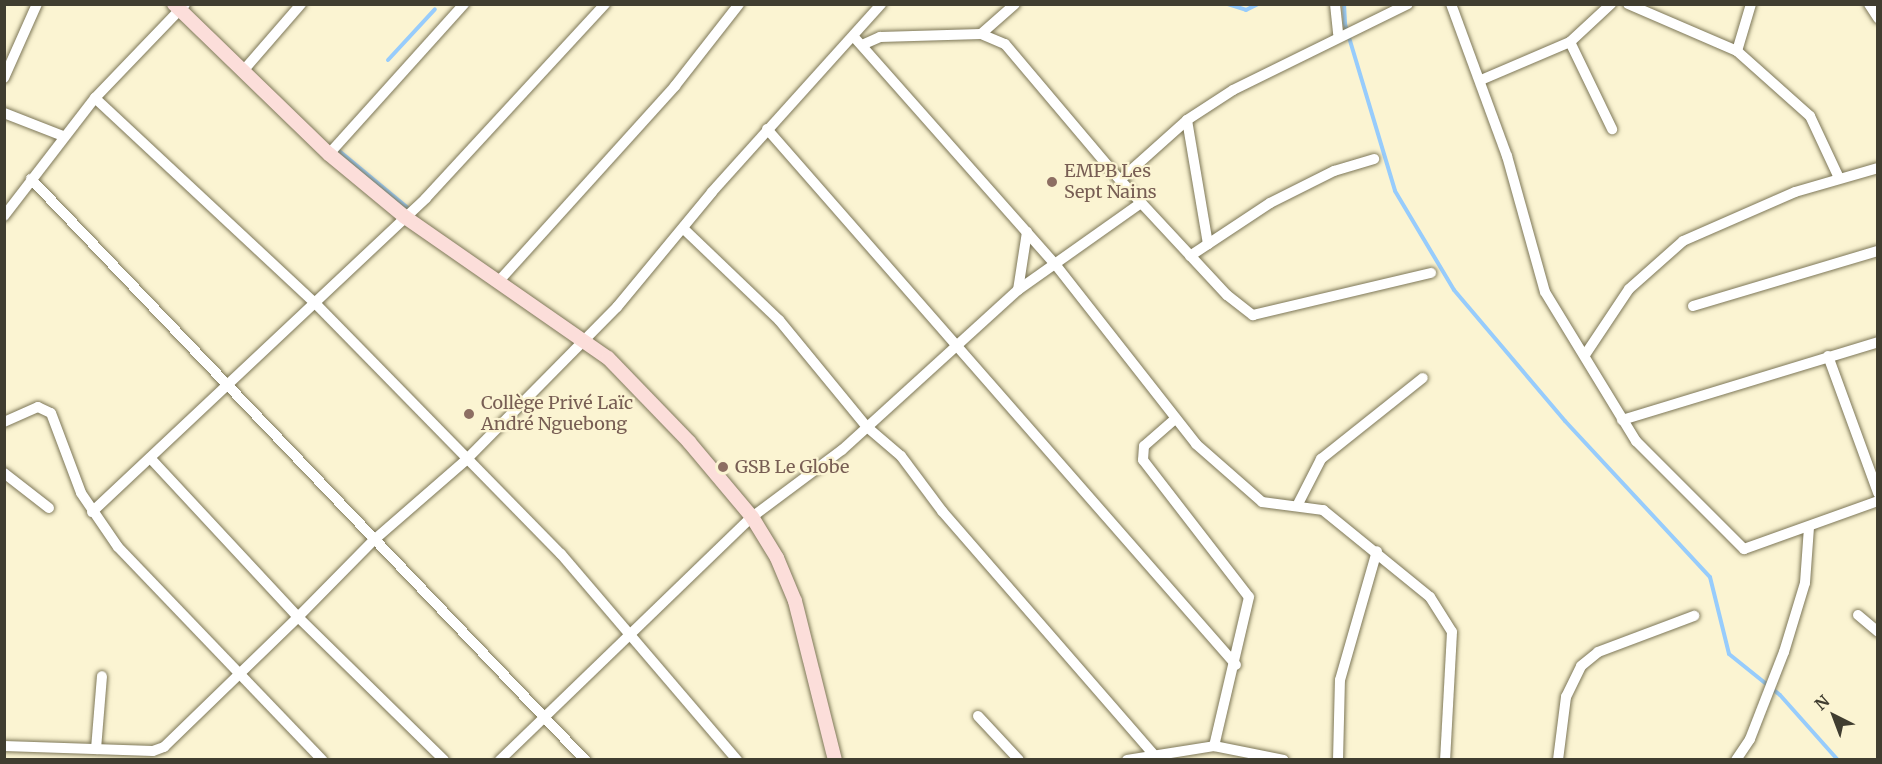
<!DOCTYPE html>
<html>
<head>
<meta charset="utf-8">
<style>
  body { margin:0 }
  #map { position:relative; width:1882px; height:764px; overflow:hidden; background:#fbf4d2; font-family:Merriweather,serif }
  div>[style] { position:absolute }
  .stream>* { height:4px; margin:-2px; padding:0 2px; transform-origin:2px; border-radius:2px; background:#97ccfc }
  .roads { filter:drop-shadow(0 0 2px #7d7758) drop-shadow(0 0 2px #7d7758) }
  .street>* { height:10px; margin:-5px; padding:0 5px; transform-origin:5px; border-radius:5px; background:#fff }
  .secondary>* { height:14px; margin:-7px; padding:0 7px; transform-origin:7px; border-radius:7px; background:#fcdeda }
  .dots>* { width:16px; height:16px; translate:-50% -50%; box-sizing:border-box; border:3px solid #fbf4d2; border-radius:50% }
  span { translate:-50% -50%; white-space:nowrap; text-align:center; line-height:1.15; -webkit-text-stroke:4.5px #fbf4d2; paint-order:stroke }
  .education-label { font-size:18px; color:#785e54 }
  .left { translate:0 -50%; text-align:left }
  .frame { position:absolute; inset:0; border:6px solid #403d30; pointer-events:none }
  .north { position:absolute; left:1804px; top:686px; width:60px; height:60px; -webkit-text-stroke:4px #fbf4d2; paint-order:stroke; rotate:318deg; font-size:16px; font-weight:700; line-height:24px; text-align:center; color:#403d30 }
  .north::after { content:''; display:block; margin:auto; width:21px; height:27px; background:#403d30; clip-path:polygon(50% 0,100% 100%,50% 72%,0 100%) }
</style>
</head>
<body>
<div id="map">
  <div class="stream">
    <i style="left:1228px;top:4px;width:19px;rotate:18deg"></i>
    <i style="left:1246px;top:10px;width:13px;rotate:-27deg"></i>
    <i style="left:1344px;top:4px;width:20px;rotate:87deg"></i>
    <i style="left:1345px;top:24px;width:174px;rotate:73.3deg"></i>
    <i style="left:1395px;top:191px;width:115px;rotate:59.2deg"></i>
    <i style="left:1454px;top:290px;width:172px;rotate:49.7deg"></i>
    <i style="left:1565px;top:421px;width:213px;rotate:47.1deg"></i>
    <i style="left:1710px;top:577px;width:79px;rotate:76.1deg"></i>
    <i style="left:1729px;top:654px;width:65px;rotate:38.8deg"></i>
    <i style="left:1780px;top:695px;width:87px;rotate:48.3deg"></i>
    <i style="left:388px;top:60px;width:69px;rotate:-47.3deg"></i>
    <i style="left:338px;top:150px;width:92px;rotate:39.7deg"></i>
  </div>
  <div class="roads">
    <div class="street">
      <i style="left:1335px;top:4px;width:30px;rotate:84deg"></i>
      <i style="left:1451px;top:4px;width:162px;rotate:69.8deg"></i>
      <i style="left:1507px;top:156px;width:141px;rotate:74.4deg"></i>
      <i style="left:1545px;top:292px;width:175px;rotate:58.6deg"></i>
      <i style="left:1636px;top:441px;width:153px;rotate:45deg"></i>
      <i style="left:1744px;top:549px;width:142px;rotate:-19.7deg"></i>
      <i style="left:1628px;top:4px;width:119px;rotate:23.3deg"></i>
      <i style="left:1737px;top:51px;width:98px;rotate:41.7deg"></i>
      <i style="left:1810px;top:116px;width:68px;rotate:64.9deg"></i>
      <i style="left:1869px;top:4px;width:17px;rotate:57deg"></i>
      <i style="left:981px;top:34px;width:45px;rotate:-41.4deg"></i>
      <i style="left:854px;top:37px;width:303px;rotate:48.5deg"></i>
      <i style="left:1055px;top:264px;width:229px;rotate:51.9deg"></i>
      <i style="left:1196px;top:444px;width:88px;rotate:41.3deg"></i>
      <i style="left:1262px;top:502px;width:62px;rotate:7.5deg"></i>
      <i style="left:1323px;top:510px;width:138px;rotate:39.1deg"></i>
      <i style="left:1430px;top:597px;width:41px;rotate:57.8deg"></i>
      <i style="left:1452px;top:632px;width:128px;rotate:93.1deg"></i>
      <i style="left:1570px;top:42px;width:97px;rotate:64.2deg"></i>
      <i style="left:862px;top:45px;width:20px;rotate:-24deg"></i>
      <i style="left:880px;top:37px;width:101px;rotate:-1.7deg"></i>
      <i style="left:981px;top:34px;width:26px;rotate:23deg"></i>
      <i style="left:1005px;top:44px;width:178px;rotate:49.8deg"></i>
      <i style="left:1120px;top:180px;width:157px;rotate:47.1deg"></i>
      <i style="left:1227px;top:295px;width:33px;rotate:38deg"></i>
      <i style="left:1253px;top:315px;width:183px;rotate:-13.3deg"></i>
      <i style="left:1737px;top:51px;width:49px;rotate:-73.4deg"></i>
      <i style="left:243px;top:71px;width:89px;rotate:-49.1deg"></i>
      <i style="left:4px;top:78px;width:81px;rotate:-66deg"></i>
      <i style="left:1481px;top:80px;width:97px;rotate:-23.1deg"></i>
      <i style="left:1570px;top:42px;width:56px;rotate:-42.8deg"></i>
      <i style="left:95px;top:98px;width:302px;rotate:43deg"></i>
      <i style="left:316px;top:304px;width:350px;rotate:45.6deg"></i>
      <i style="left:561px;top:554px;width:271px;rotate:49.5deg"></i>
      <i style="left:4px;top:113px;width:63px;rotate:21.3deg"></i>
      <i style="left:1187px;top:120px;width:126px;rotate:80.4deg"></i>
      <i style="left:767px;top:129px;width:712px;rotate:48.81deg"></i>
      <i style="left:329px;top:154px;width:202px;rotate:-48deg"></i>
      <i style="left:31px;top:179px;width:803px;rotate:46.36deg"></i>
      <i style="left:1120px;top:180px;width:90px;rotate:-41.8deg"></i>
      <i style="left:1187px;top:120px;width:55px;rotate:-33.1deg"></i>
      <i style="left:1233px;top:90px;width:195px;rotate:-26.2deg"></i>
      <i style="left:4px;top:216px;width:149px;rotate:-52.4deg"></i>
      <i style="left:95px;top:98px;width:130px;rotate:-46.2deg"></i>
      <i style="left:685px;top:230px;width:130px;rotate:43.8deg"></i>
      <i style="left:779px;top:320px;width:139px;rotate:50.6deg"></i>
      <i style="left:867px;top:427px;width:45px;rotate:40.5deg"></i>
      <i style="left:901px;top:456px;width:69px;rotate:53.3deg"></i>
      <i style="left:942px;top:511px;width:322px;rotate:49deg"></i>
      <i style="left:1190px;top:256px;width:96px;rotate:-33.5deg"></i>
      <i style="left:1270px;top:203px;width:72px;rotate:-26.6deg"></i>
      <i style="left:1334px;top:171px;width:42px;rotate:-16.7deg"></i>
      <i style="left:499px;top:281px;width:263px;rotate:-47.9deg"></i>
      <i style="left:675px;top:86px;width:104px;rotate:-52deg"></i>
      <i style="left:1018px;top:290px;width:59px;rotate:-81.2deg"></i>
      <i style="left:1693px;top:306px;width:193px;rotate:-16.6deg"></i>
      <i style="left:1585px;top:355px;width:79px;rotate:-56.3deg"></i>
      <i style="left:1629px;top:289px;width:72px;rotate:-41.6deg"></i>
      <i style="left:1683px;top:241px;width:122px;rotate:-23.6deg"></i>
      <i style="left:1795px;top:192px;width:86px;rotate:-16.1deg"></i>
      <i style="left:1828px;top:356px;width:146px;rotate:69.9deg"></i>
      <i style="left:1175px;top:419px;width:41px;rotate:138.9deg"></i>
      <i style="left:1144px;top:446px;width:14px;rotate:94deg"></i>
      <i style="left:1143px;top:460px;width:173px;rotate:52.3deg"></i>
      <i style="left:1249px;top:597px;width:153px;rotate:103.2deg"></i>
      <i style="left:1622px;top:420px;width:268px;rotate:-16.9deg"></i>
      <i style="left:4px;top:422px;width:37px;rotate:-24deg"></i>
      <i style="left:38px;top:407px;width:14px;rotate:25deg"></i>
      <i style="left:51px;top:413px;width:85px;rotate:69.4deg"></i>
      <i style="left:81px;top:493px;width:65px;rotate:55.6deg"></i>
      <i style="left:118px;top:547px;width:295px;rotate:46.2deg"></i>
      <i style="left:4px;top:473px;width:57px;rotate:37.9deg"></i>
      <i style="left:1298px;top:504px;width:51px;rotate:-62.9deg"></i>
      <i style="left:1321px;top:459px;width:130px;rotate:-38.5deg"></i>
      <i style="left:92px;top:512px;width:458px;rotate:-43.2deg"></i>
      <i style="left:426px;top:198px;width:264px;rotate:-47.3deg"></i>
      <i style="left:1858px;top:615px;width:26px;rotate:40deg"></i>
      <i style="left:978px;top:716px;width:60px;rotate:47deg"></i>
      <i style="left:4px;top:746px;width:149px;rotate:1.9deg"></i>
      <i style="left:153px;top:751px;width:12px;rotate:-20deg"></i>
      <i style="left:164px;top:747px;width:187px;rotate:-44.1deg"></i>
      <i style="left:298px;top:617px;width:217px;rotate:-132.9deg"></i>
      <i style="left:96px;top:749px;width:73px;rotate:-85.3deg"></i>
      <i style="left:444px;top:760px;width:204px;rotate:-135.6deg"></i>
      <i style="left:298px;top:617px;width:108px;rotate:-45.4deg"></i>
      <i style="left:374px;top:540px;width:121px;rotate:-41deg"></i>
      <i style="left:465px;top:461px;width:216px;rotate:-45.4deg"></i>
      <i style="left:617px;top:307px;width:149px;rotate:-50.4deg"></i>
      <i style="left:712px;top:192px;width:253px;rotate:-48deg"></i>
      <i style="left:500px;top:760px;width:350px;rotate:-44deg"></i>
      <i style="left:752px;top:517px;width:112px;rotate:-36.7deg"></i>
      <i style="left:842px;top:450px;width:238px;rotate:-42.3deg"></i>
      <i style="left:1018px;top:290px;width:151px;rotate:-35.3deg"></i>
      <i style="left:1127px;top:760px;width:88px;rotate:-9.1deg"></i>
      <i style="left:1214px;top:746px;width:71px;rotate:11.3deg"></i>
      <i style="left:1338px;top:760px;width:80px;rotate:-88.6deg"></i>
      <i style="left:1340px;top:680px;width:134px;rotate:-74deg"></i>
      <i style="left:1558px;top:760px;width:64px;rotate:-82.8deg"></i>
      <i style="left:1566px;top:697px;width:34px;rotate:-64deg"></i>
      <i style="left:1581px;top:666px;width:22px;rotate:-39deg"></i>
      <i style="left:1598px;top:652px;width:103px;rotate:-20.6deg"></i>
      <i style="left:1736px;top:760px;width:25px;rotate:-56deg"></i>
      <i style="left:1750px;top:739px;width:93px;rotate:-68.7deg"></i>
      <i style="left:1784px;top:652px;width:72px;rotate:-73.1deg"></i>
      <i style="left:1805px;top:583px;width:56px;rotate:-85.9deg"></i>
    </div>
    <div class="secondary">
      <i style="left:174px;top:4px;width:216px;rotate:44.1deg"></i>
      <i style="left:329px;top:154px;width:99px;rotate:39.7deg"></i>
      <i style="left:405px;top:217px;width:247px;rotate:34.8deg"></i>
      <i style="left:608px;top:358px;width:117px;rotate:46deg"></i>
      <i style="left:689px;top:442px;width:98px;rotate:50deg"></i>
      <i style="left:752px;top:517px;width:48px;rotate:58.6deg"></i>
      <i style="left:777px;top:558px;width:47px;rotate:67.3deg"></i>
      <i style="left:795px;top:601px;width:164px;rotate:75.9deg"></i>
    </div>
  </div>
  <div class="dots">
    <i style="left:1052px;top:182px;background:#8d6e63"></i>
    <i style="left:469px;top:414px;background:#8d6e63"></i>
    <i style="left:723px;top:467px;background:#8d6e63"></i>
  </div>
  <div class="education-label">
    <span class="left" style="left:1064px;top:182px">EMPB Les<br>Sept Nains</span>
    <span class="left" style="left:481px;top:414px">Collège Privé Laïc<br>André Nguebong</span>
    <span class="left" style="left:735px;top:467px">GSB Le Globe</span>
  </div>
  <div class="frame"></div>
  <div class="north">N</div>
</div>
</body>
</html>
